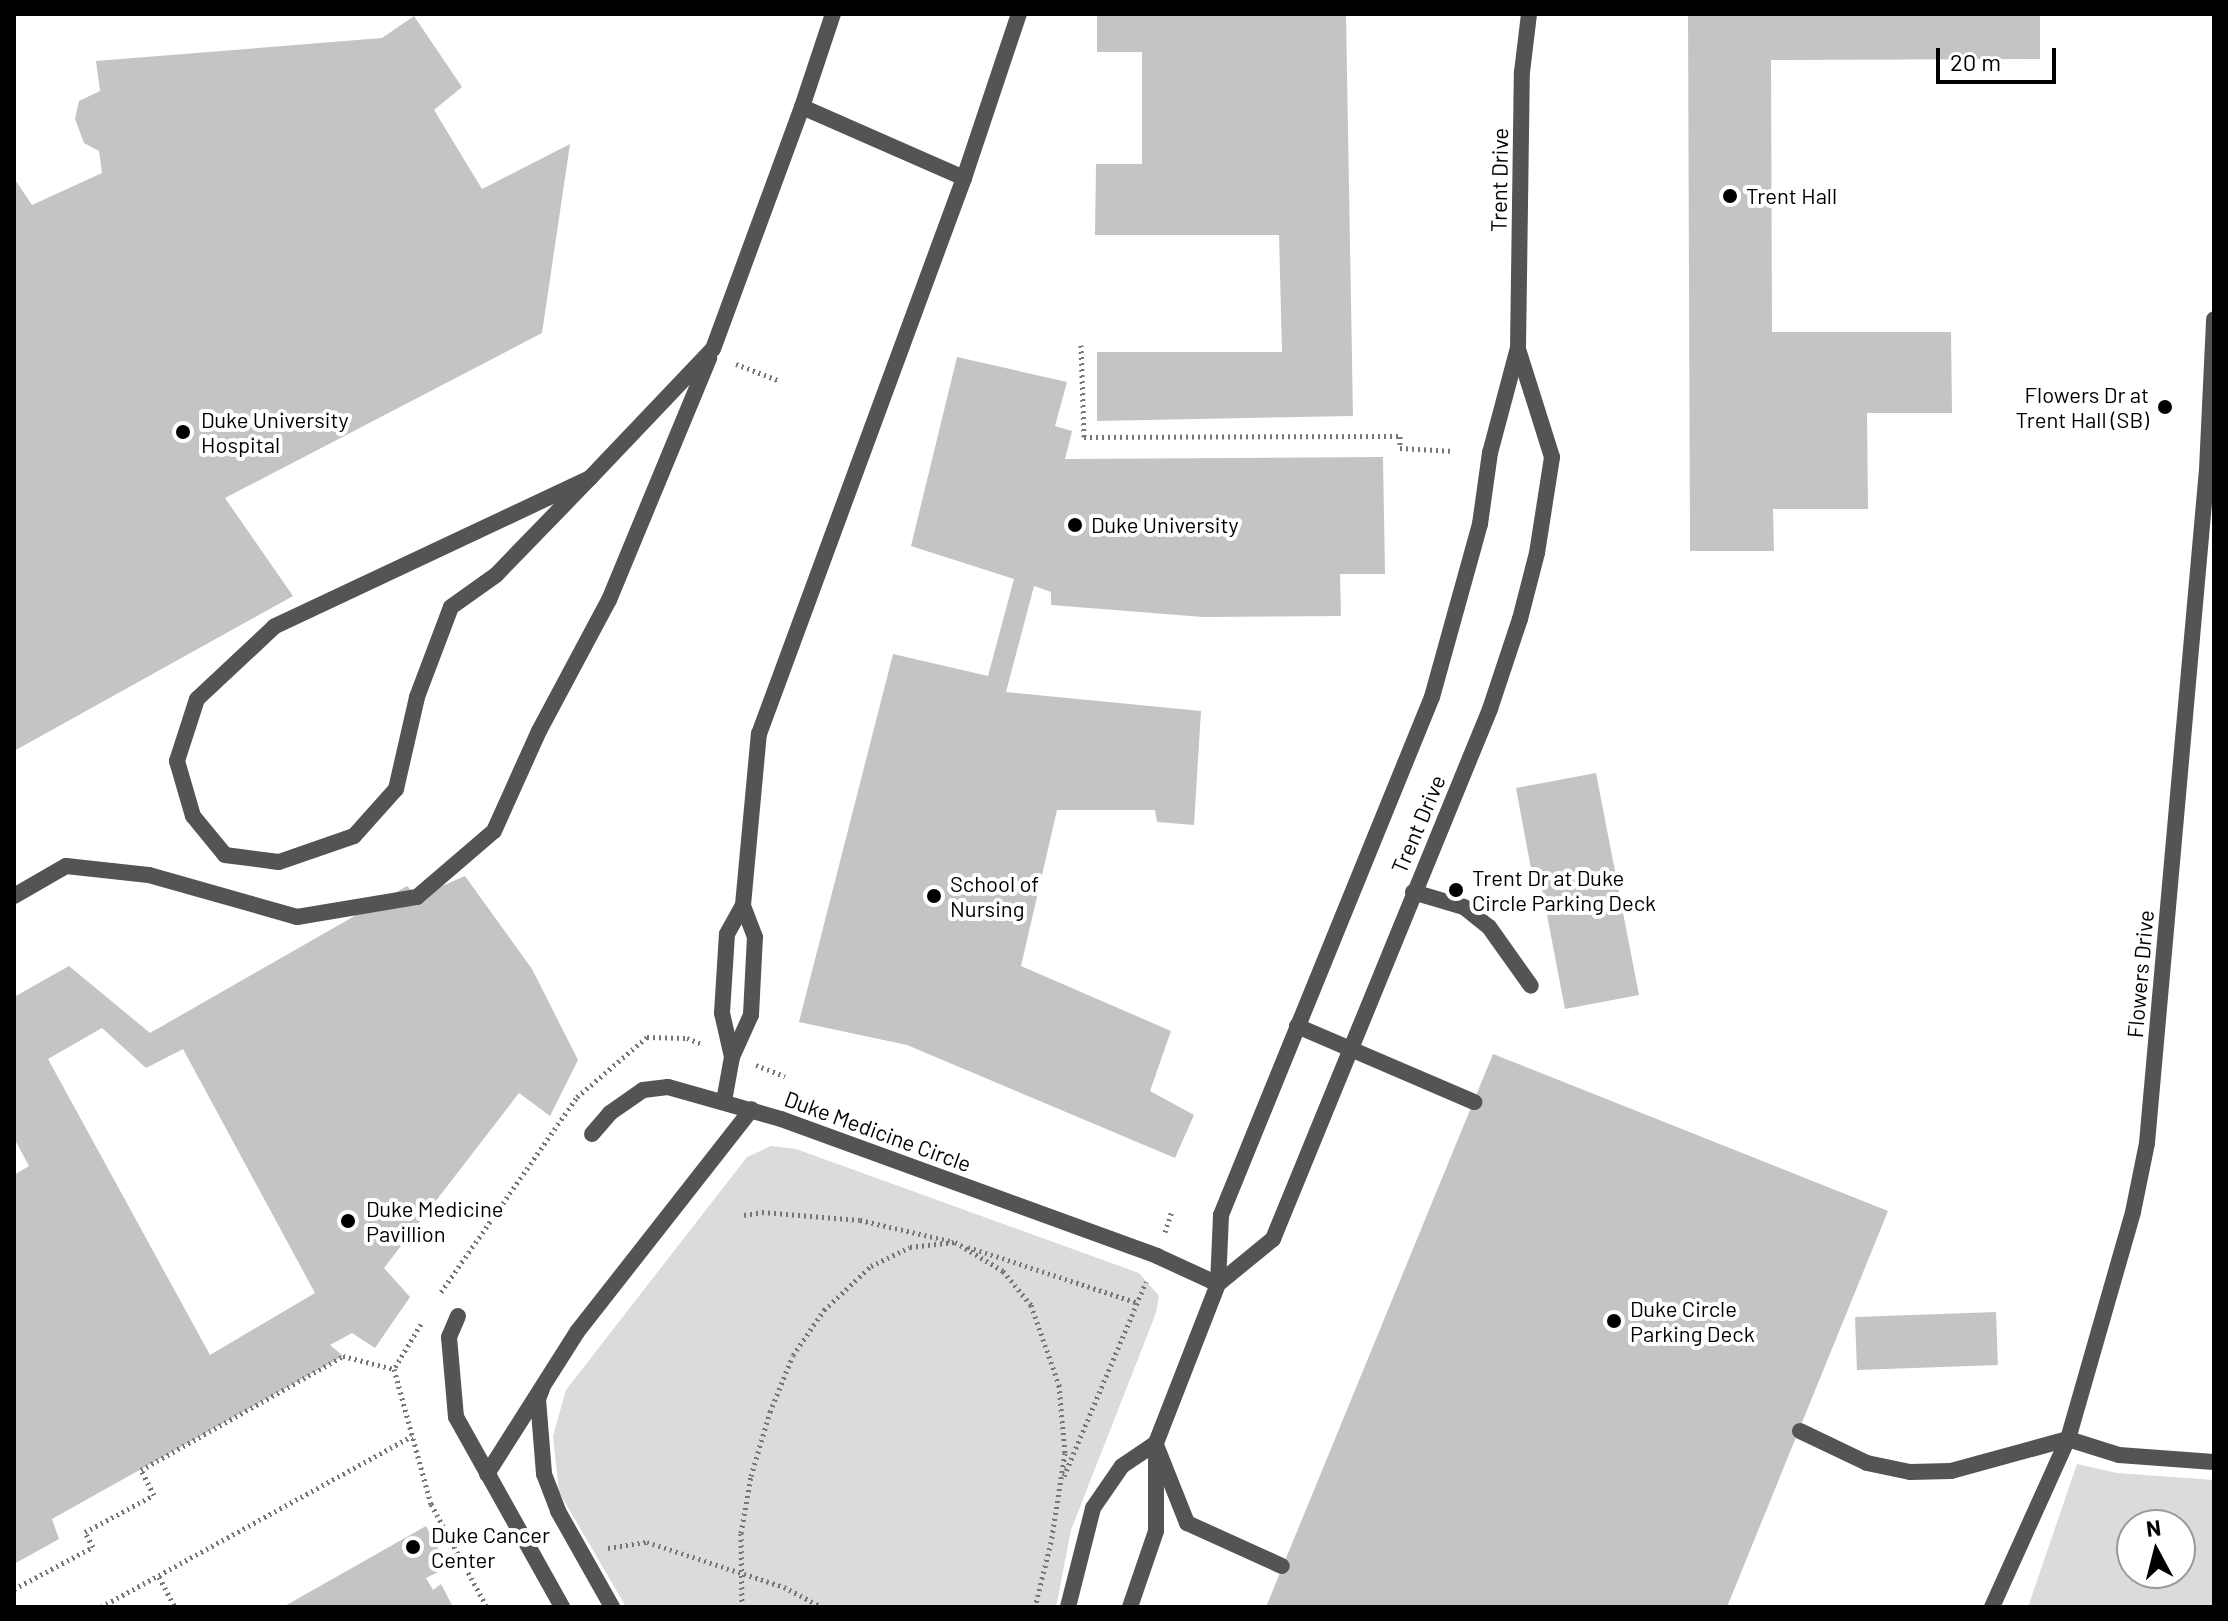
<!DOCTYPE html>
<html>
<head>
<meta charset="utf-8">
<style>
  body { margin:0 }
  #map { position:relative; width:2228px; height:1621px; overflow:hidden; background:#fff; font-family:Barlow,sans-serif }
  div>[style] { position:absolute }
  .green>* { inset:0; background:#dbdbdb }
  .building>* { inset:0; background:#c4c4c4; transform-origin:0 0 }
  .path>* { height:5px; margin-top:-2.5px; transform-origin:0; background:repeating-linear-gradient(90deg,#767676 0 2px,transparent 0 6px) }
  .lane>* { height:16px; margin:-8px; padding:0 8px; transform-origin:8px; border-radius:8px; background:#545454 }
  .street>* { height:16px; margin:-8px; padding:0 8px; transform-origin:8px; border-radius:8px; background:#545454 }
  .dots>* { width:22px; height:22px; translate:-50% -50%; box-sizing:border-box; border:4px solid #fff; border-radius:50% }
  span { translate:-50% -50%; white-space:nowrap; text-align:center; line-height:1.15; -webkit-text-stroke:8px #fff; paint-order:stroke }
  .street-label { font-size:22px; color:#000 }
  .poi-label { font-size:22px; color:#000 }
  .left { translate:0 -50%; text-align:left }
  .right { translate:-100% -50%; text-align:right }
  .frame { position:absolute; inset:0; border:16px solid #000; pointer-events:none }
  .north { position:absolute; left:2116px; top:1509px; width:80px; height:80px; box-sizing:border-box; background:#fff; border:2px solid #999; border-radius:50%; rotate:353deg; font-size:22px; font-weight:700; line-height:32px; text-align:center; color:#000 }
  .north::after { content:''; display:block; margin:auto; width:28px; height:36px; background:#000; clip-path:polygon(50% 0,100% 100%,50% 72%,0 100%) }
  .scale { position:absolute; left:1936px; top:48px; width:120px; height:36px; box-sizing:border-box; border:4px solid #000; border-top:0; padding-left:10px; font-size:24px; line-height:28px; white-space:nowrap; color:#000; -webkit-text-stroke:6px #fff; paint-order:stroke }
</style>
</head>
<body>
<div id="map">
  <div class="green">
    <i style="clip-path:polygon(771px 1146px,796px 1149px,1139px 1273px,1159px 1296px,1156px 1313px,1071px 1530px,1056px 1607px,626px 1607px,559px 1492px,553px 1436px,566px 1390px,747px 1157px)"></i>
    <i style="clip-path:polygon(evenodd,2077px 1464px,2117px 1473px,2214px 1480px,2214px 1607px,2028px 1607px,2077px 1464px,2132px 1525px,2180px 1525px,2180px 1573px,2132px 1573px,2132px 1525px)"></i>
  </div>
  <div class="building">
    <i style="clip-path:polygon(1097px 14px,1346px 14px,1353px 416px,1097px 421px,1097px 352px,1282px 352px,1279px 235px,1095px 235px,1096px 164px,1142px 164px,1142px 52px,1097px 52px)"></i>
    <i style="clip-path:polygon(1688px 14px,2040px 14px,2040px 59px,1771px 60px,1772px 332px,1951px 332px,1952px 413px,1867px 413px,1868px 509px,1773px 509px,1774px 551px,1690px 551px)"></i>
    <i style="clip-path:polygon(414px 16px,462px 87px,434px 110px,482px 189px,570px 144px,542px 333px,225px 498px,293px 596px,14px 751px,14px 178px,32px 205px,102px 173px,99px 151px,84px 143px,75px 119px,79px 101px,100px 91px,96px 61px,382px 38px)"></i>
    <i style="clip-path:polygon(957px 357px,1067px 382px,1055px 426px,1072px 431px,1065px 459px,1383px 457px,1385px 574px,1340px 574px,1341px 616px,1203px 617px,1051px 605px,1051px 592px,1034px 586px,1006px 692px,1201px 711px,1194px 825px,1157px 822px,1155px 810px,1057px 810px,1021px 966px,1171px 1031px,1150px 1091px,1194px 1115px,1175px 1158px,907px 1045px,799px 1022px,893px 654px,988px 676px,1014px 579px,911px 546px)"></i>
    <i style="clip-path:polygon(1596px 773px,1639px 995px,1565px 1009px,1541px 884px,1534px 885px,1516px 788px)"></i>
    <i style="clip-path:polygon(evenodd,465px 876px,532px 969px,578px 1060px,550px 1116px,519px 1093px,384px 1268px,410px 1297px,375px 1348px,352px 1333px,330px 1345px,343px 1356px,52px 1519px,59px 1539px,14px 1564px,14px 1175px,29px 1166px,14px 1138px,14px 997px,69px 966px,150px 1033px,407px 886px,417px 897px,465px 876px,102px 1028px,146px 1068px,183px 1049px,315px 1293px,210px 1355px,48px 1059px,102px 1028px)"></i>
    <i style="clip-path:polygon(1493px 1054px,1888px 1211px,1727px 1607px,1266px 1607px)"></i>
    <i style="left:1996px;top:1312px;width:53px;height:141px;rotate:88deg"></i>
    <i style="clip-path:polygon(426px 1526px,448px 1567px,426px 1578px,433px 1590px,441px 1584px,453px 1607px,283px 1607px)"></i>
  </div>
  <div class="path">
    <i style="left:1081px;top:345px;width:92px;rotate:88.1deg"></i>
    <i style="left:1084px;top:437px;width:316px;rotate:-0.2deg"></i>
    <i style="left:1400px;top:436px;width:12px;rotate:90deg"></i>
    <i style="left:1400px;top:448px;width:54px;rotate:3.2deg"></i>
    <i style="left:736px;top:364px;width:47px;rotate:21.1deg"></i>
    <i style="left:756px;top:1065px;width:31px;rotate:21deg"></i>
    <i style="left:744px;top:1215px;width:18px;rotate:-9deg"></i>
    <i style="left:762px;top:1212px;width:98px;rotate:4.7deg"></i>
    <i style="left:860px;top:1220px;width:92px;rotate:13.1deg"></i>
    <i style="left:1165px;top:1232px;width:23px;rotate:-72deg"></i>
    <i style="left:968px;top:1247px;width:179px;rotate:18.2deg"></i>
    <i style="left:441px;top:1292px;width:238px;rotate:-55.1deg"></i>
    <i style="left:577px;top:1097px;width:92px;rotate:-40.6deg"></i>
    <i style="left:647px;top:1037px;width:40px;rotate:1.4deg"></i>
    <i style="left:687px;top:1038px;width:16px;rotate:22deg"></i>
    <i style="left:421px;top:1324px;width:52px;rotate:121deg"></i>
    <i style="left:394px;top:1369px;width:140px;rotate:74.7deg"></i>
    <i style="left:431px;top:1504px;width:117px;rotate:61.5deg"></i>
    <i style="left:1064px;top:1476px;width:211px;rotate:-67.1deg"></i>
    <i style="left:608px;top:1548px;width:39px;rotate:-9deg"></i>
    <i style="left:647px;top:1542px;width:144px;rotate:18.2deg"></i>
    <i style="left:784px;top:1587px;width:43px;rotate:27.8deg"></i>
    <i style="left:159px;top:1577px;width:34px;rotate:62deg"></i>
    <i style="left:14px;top:1589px;width:89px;rotate:-28deg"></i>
    <i style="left:93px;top:1547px;width:17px;rotate:-118deg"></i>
    <i style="left:85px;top:1532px;width:78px;rotate:-28.2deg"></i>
    <i style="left:154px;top:1495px;width:28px;rotate:-117deg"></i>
    <i style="left:141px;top:1470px;width:232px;rotate:-29.4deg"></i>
    <i style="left:343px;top:1356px;width:53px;rotate:14.3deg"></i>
    <i style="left:101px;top:1607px;width:355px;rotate:-28.8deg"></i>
    <i style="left:742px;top:1607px;width:74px;rotate:-90.8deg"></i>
    <i style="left:741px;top:1533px;width:58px;rotate:-80deg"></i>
    <i style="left:751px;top:1476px;width:67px;rotate:-73.5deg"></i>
    <i style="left:770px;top:1412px;width:61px;rotate:-68deg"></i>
    <i style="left:793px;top:1355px;width:55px;rotate:-55.4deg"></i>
    <i style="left:824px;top:1310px;width:64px;rotate:-43.1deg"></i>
    <i style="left:871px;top:1266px;width:43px;rotate:-26deg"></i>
    <i style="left:910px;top:1247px;width:45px;rotate:-6.3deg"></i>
    <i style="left:955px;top:1242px;width:56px;rotate:31.1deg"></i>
    <i style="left:1003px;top:1271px;width:44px;rotate:50.5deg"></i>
    <i style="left:1031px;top:1305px;width:85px;rotate:70.7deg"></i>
    <i style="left:1059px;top:1385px;width:68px;rotate:85deg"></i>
    <i style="left:1065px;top:1453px;width:90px;rotate:98.9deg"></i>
    <i style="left:1051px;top:1542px;width:67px;rotate:103.8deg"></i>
  </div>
  <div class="lane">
    <i style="left:964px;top:178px;width:173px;rotate:-71.5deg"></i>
    <i style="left:590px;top:478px;width:349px;rotate:154.8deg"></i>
    <i style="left:274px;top:627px;width:105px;rotate:136.9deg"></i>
    <i style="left:197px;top:699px;width:65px;rotate:107.9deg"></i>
    <i style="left:177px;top:761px;width:57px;rotate:73.8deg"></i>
    <i style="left:193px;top:816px;width:50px;rotate:50.6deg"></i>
    <i style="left:225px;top:855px;width:54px;rotate:7.4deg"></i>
    <i style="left:279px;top:862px;width:79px;rotate:-19.1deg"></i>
    <i style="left:354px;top:836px;width:63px;rotate:-48.2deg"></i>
    <i style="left:396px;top:789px;width:94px;rotate:-77.1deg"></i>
    <i style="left:417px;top:697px;width:96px;rotate:-69.3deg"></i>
    <i style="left:451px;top:607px;width:55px;rotate:-35.4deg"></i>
    <i style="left:496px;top:575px;width:135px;rotate:-45.9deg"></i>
    <i style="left:590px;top:478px;width:178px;rotate:-46.4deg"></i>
    <i style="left:713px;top:349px;width:258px;rotate:-69.8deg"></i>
    <i style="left:802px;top:107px;width:98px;rotate:-71.6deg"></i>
    <i style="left:1413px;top:892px;width:53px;rotate:16.4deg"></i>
    <i style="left:1464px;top:907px;width:32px;rotate:39deg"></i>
    <i style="left:1489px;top:927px;width:72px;rotate:54.6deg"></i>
    <i style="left:14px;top:896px;width:60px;rotate:-30deg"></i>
    <i style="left:66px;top:866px;width:83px;rotate:6.2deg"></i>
    <i style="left:149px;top:875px;width:154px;rotate:15.8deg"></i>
    <i style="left:297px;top:917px;width:122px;rotate:-9.5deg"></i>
    <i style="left:417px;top:897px;width:101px;rotate:-40.6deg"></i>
    <i style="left:494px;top:831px;width:110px;rotate:-65.8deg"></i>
    <i style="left:539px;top:731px;width:149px;rotate:-61.9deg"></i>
    <i style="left:609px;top:600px;width:262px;rotate:-67.5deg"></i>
    <i style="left:1297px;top:1026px;width:193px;rotate:23.2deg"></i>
    <i style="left:732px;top:1057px;width:45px;rotate:-102.8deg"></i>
    <i style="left:722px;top:1013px;width:79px;rotate:-86.4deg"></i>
    <i style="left:727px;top:934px;width:33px;rotate:-61deg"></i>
    <i style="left:743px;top:905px;width:172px;rotate:-84.7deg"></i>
    <i style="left:759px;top:734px;width:593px;rotate:-69.76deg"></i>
    <i style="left:964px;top:178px;width:177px;rotate:-156.3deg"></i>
    <i style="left:724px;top:1101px;width:45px;rotate:-79.7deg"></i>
    <i style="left:732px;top:1057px;width:46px;rotate:-65.7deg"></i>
    <i style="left:751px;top:1015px;width:78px;rotate:-87.1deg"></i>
    <i style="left:755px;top:937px;width:34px;rotate:-111deg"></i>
    <i style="left:592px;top:1134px;width:28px;rotate:-49deg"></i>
    <i style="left:610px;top:1113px;width:40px;rotate:-34.9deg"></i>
    <i style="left:643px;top:1090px;width:25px;rotate:-7deg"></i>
    <i style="left:668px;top:1087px;width:117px;rotate:15.8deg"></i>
    <i style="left:781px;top:1119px;width:400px;rotate:20deg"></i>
    <i style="left:1157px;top:1256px;width:67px;rotate:24.7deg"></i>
    <i style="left:458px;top:1316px;width:23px;rotate:113deg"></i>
    <i style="left:449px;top:1337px;width:80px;rotate:85deg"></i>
    <i style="left:456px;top:1417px;width:218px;rotate:60.8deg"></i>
    <i style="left:542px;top:1389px;width:11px;rotate:112deg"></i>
    <i style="left:538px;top:1399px;width:75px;rotate:85.4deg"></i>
    <i style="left:544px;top:1474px;width:40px;rotate:69deg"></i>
    <i style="left:558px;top:1511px;width:110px;rotate:60.6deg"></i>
    <i style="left:1800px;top:1431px;width:74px;rotate:25.5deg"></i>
    <i style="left:1867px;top:1463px;width:44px;rotate:11.8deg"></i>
    <i style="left:1910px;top:1472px;width:41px;rotate:-1.4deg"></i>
    <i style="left:1951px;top:1471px;width:121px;rotate:-15.3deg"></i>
    <i style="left:1156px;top:1445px;width:84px;rotate:68.3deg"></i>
    <i style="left:1187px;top:1523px;width:104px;rotate:24.4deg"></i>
    <i style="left:487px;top:1474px;width:168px;rotate:-57.6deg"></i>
    <i style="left:577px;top:1332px;width:283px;rotate:-51.9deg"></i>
  </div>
  <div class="street">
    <i style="left:1218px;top:1284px;width:71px;rotate:-39.3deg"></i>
    <i style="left:1273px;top:1239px;width:573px;rotate:-67.73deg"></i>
    <i style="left:1490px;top:709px;width:95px;rotate:-71.6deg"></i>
    <i style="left:1520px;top:619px;width:68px;rotate:-75.6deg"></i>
    <i style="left:1537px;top:553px;width:97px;rotate:-81.1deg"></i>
    <i style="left:1552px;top:457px;width:113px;rotate:-107.5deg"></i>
    <i style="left:2068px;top:1439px;width:53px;rotate:17.4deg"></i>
    <i style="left:2119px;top:1455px;width:95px;rotate:4.2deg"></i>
    <i style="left:1068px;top:1607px;width:102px;rotate:-75.8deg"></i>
    <i style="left:1093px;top:1508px;width:51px;rotate:-55.4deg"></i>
    <i style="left:1122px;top:1466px;width:41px;rotate:-34.1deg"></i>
    <i style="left:1130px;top:1607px;width:80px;rotate:-71.1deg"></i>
    <i style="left:1156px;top:1531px;width:88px;rotate:-90deg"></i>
    <i style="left:1156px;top:1443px;width:171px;rotate:-68.7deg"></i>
    <i style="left:1218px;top:1284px;width:69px;rotate:-87.5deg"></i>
    <i style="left:1221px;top:1215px;width:559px;rotate:-67.84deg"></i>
    <i style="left:1432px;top:697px;width:180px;rotate:-74.5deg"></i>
    <i style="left:1480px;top:524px;width:72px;rotate:-82deg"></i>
    <i style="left:1490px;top:453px;width:109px;rotate:-75.1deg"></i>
    <i style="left:1518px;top:348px;width:276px;rotate:-89.2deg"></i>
    <i style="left:1522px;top:72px;width:58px;rotate:-83.1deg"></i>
    <i style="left:1992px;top:1607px;width:184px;rotate:-65.7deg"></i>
    <i style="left:2068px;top:1439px;width:236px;rotate:-74deg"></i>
    <i style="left:2133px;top:1212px;width:70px;rotate:-78.5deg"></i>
    <i style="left:2147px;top:1143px;width:676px;rotate:-84.91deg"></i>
    <i style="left:2207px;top:470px;width:151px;rotate:-87.3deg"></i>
  </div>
  <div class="dots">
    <i style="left:1730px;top:196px;background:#000"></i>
    <i style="left:2165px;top:407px;background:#000"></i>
    <i style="left:183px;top:432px;background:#000"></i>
    <i style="left:1075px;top:525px;background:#000"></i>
    <i style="left:1456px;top:890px;background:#000"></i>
    <i style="left:934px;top:896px;background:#000"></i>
    <i style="left:348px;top:1221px;background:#000"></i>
    <i style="left:1614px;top:1321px;background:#000"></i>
    <i style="left:413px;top:1547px;background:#000"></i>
  </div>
  <div class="street-label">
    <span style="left:1499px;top:180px;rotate:-89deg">Trent Drive</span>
    <span style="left:1418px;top:824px;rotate:-67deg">Trent Drive</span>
    <span style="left:2140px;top:974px;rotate:-85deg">Flowers Drive</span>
    <span style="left:878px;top:1131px;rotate:20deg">Duke Medicine Circle</span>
  </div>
  <div class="poi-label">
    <span class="left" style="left:1746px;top:196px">Trent Hall</span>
    <span class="right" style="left:2149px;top:407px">Flowers Dr at<br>Trent Hall (SB)</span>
    <span class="left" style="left:201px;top:432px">Duke University<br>Hospital</span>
    <span class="left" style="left:1091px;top:525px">Duke University</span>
    <span class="left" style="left:1472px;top:890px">Trent Dr at Duke<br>Circle Parking Deck</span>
    <span class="left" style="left:950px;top:896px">School of<br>Nursing</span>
    <span class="left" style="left:366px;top:1221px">Duke Medicine<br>Pavillion</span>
    <span class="left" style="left:1630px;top:1321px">Duke Circle<br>Parking Deck</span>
    <span class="left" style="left:431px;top:1547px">Duke Cancer<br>Center</span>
  </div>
  <div class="frame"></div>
  <div class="north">N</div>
  <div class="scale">20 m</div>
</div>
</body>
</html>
